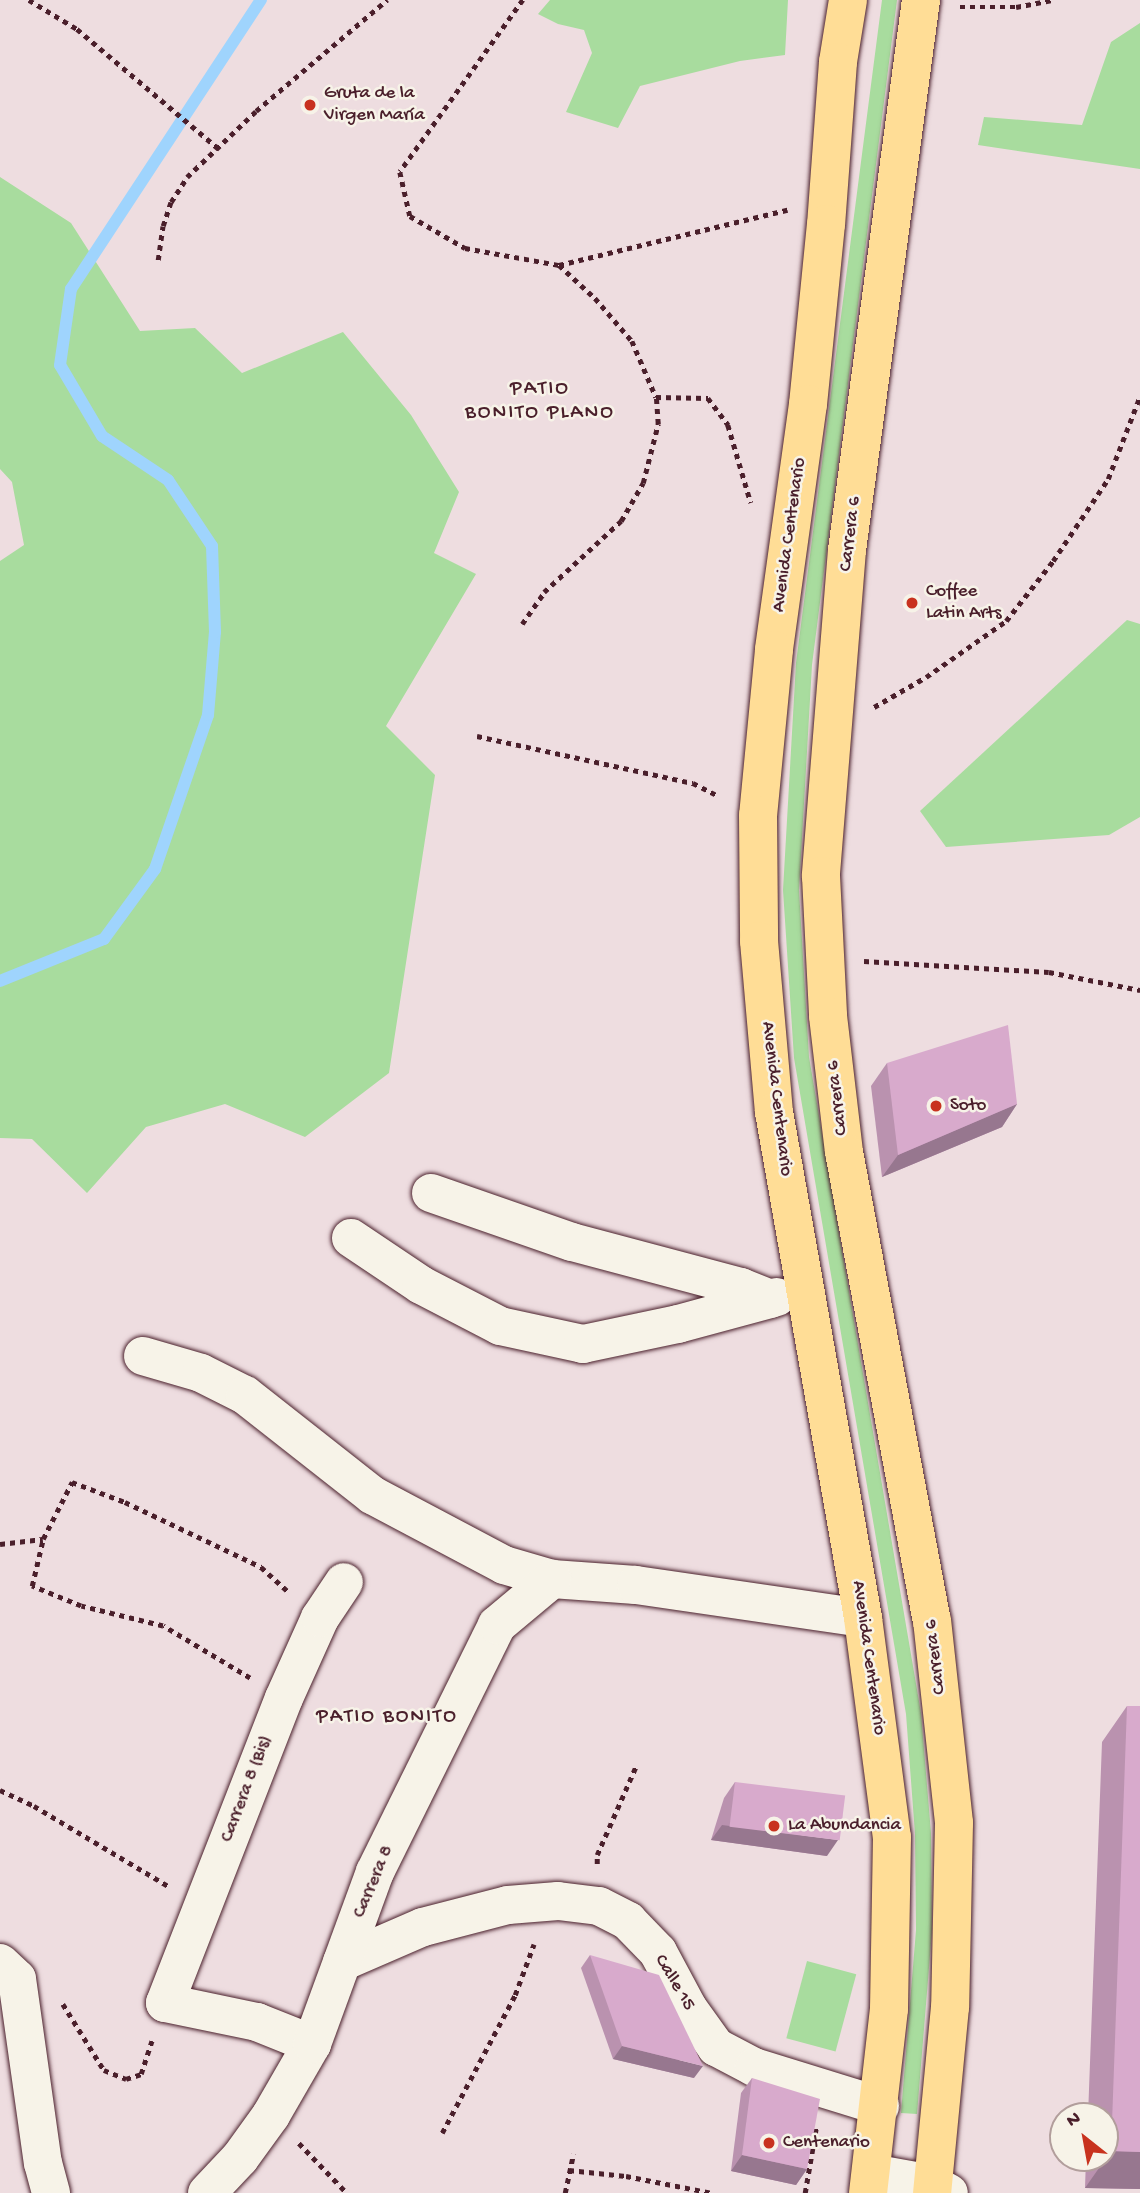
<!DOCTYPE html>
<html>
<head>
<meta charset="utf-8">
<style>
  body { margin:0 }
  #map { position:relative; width:1140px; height:2193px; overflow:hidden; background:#eedde0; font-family:"Gochi Hand",sans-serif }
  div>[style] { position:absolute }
  .green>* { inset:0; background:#a8dc9e; transform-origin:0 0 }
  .stream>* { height:12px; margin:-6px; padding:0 6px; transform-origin:6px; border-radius:6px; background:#9fd4fd }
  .path>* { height:4.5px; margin-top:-2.25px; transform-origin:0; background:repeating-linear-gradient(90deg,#4a1f2b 0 5px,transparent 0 10px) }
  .roads { filter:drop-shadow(0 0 2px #4a1f2b) drop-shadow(0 0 2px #4a1f2b) }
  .minor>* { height:38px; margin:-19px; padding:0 19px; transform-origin:19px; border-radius:19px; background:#f7f3e8 }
  .major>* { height:38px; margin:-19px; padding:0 19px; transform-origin:19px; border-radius:19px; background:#ffdd96 }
  .wall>* { inset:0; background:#ba92af }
  .shaded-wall>* { inset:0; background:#97778f }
  .building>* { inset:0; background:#d8aacc; transform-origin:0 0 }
  .dots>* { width:19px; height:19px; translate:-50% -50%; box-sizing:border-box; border:4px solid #f7f3e8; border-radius:50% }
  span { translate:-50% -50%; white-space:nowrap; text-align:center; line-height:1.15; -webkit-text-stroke:5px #f7f3e8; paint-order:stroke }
  .poi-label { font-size:19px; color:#4a1f2b }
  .left { translate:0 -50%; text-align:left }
  .street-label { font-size:19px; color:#4a1f2b }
  .neighbourhood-label { font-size:21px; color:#4a1f2b; letter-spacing:2px }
  .north { position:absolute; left:1049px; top:2102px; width:70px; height:70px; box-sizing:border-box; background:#f7f3e8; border:2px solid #b29e9c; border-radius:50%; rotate:329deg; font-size:19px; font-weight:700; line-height:28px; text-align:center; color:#4a1f2b }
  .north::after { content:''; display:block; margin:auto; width:24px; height:32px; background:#c8321e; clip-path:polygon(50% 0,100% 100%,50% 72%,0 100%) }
</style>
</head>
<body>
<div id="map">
  <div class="green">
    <i style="clip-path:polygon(550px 0,788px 0,785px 55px,740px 61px,640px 86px,618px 128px,566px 112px,592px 53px,584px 30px,558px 24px,538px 14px)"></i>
    <i style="clip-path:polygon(882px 0,897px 0,812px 665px,799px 890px,809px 1057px,921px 1713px,931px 1833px,932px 1931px,917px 2114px,901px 2113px,916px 1930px,915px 1834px,906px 1714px,794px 1058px,783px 890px,796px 663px)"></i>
    <i style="clip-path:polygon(1140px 23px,1140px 169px,978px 145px,984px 117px,1082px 125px,1111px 42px)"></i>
    <i style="clip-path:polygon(0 177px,71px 223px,140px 331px,195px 328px,242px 373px,343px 332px,411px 415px,459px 492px,434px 553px,476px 574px,386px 726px,435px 775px,389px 1073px,305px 1137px,225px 1104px,146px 1127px,87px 1193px,32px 1139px,0 1138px,0 561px,24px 545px,12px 482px,0 469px)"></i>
    <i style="clip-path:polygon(1127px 620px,1140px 624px,1140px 817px,1109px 835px,946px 847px,920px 811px)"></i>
    <i style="left:807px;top:1961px;width:51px;height:80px;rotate:15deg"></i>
  </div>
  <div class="stream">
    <i style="left:0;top:981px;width:112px;rotate:-22deg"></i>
    <i style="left:104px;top:939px;width:87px;rotate:-53.9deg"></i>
    <i style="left:155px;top:869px;width:163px;rotate:-71deg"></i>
    <i style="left:208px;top:715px;width:83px;rotate:-85.2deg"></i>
    <i style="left:215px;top:632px;width:86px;rotate:-92deg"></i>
    <i style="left:212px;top:546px;width:79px;rotate:-123.7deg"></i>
    <i style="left:168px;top:480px;width:79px;rotate:-146.3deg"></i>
    <i style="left:102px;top:436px;width:82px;rotate:-120.6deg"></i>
    <i style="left:60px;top:365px;width:77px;rotate:-81.8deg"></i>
    <i style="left:71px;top:289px;width:346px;rotate:-56.7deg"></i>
  </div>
  <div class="path">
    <i style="left:29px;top:0;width:56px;rotate:31.1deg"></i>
    <i style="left:77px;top:29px;width:186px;rotate:40.2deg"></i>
    <i style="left:523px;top:0;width:211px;rotate:125.6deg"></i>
    <i style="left:400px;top:172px;width:45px;rotate:77.2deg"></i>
    <i style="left:410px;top:216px;width:64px;rotate:30.2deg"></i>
    <i style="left:465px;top:248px;width:96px;rotate:10.3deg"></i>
    <i style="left:559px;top:265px;width:235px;rotate:-13.6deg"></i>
    <i style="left:960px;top:7px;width:56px"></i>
    <i style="left:1016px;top:7px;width:38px;rotate:-11deg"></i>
    <i style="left:158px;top:260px;width:34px;rotate:-82deg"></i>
    <i style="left:163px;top:226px;width:25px;rotate:-72deg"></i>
    <i style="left:171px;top:202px;width:30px;rotate:-57deg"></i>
    <i style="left:187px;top:177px;width:95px;rotate:-43.7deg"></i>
    <i style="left:256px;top:111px;width:172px;rotate:-40.3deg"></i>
    <i style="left:559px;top:265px;width:49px;rotate:42.5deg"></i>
    <i style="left:595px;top:298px;width:57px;rotate:49.3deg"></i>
    <i style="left:632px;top:341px;width:61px;rotate:66.8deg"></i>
    <i style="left:656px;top:397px;width:52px;rotate:1.1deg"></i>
    <i style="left:708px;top:398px;width:34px;rotate:53deg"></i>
    <i style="left:728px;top:425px;width:81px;rotate:73.6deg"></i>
    <i style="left:522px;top:624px;width:39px;rotate:-55deg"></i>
    <i style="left:544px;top:592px;width:105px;rotate:-42.7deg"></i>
    <i style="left:621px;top:521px;width:44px;rotate:-59.9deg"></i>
    <i style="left:643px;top:483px;width:61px;rotate:-75.7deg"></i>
    <i style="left:658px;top:424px;width:27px;rotate:-94deg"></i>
    <i style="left:874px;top:707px;width:60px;rotate:-30deg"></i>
    <i style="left:926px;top:677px;width:98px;rotate:-35deg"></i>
    <i style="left:1006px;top:621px;width:76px;rotate:-51.9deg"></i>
    <i style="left:1053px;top:561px;width:99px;rotate:-56.1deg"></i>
    <i style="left:1108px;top:479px;width:89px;rotate:-68.9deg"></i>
    <i style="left:477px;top:736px;width:221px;rotate:12.3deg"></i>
    <i style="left:693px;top:783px;width:29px;rotate:27deg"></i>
    <i style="left:864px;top:961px;width:185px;rotate:3.4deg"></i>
    <i style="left:1049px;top:972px;width:93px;rotate:11.2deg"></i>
    <i style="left:0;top:1544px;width:43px;rotate:-6.6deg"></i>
    <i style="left:250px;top:1678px;width:101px;rotate:-149.1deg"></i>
    <i style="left:163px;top:1626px;width:84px;rotate:-166.3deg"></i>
    <i style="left:81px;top:1606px;width:53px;rotate:-157.8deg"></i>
    <i style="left:32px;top:1586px;width:48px;rotate:-76.8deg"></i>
    <i style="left:43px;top:1539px;width:64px;rotate:-63deg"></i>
    <i style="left:72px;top:1482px;width:57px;rotate:20.7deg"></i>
    <i style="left:125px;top:1502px;width:151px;rotate:25.5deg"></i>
    <i style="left:261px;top:1567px;width:39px;rotate:42deg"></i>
    <i style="left:0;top:1790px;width:38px;rotate:25deg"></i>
    <i style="left:34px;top:1806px;width:156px;rotate:30.8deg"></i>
    <i style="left:597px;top:1864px;width:9px;rotate:-90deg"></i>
    <i style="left:597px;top:1855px;width:97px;rotate:-66.3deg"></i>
    <i style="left:63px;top:2004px;width:78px;rotate:58.2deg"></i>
    <i style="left:104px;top:2070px;width:24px;rotate:22deg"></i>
    <i style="left:126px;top:2079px;width:16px;rotate:-18deg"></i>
    <i style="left:141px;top:2074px;width:35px;rotate:-72deg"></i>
    <i style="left:442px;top:2133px;width:156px;rotate:-62.1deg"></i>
    <i style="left:515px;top:1995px;width:54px;rotate:-69.6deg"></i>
    <i style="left:299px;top:2143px;width:69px;rotate:46.2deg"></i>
    <i style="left:569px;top:2170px;width:57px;rotate:6deg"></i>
    <i style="left:626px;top:2176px;width:89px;rotate:11.1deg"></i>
    <i style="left:565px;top:2193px;width:40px;rotate:-78deg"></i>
    <i style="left:805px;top:2193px;width:66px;rotate:-80.4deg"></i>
  </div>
  <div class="roads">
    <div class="minor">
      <i style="left:431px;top:1193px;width:149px;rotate:19.2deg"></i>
      <i style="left:572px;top:1242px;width:175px;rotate:14.9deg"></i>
      <i style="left:741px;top:1287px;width:31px;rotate:22deg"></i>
      <i style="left:770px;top:1299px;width:7px;rotate:-16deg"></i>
      <i style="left:351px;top:1238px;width:84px;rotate:33.9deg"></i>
      <i style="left:421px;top:1285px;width:89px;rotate:27.4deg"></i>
      <i style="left:500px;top:1326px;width:85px;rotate:12.2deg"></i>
      <i style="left:583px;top:1344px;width:97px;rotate:-11.9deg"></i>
      <i style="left:678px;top:1324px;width:95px;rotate:-15.2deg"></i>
      <i style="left:143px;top:1356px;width:60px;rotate:16.3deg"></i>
      <i style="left:201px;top:1373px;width:49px;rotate:26.6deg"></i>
      <i style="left:245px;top:1395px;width:162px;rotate:38.2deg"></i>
      <i style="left:372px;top:1495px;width:149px;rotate:27.9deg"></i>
      <i style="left:504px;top:1565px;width:50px;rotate:16.3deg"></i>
      <i style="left:552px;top:1579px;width:84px;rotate:4.1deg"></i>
      <i style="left:636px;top:1585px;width:229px;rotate:8.3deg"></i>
      <i style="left:342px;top:1962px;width:88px;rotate:-23.4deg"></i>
      <i style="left:423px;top:1927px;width:88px;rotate:-14.5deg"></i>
      <i style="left:508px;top:1905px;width:50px;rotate:-4.6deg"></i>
      <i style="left:558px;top:1901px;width:41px;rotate:7deg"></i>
      <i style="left:599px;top:1906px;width:33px;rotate:27deg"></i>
      <i style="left:628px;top:1921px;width:43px;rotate:45.9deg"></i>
      <i style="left:658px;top:1952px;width:64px;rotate:61.8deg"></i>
      <i style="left:688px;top:2008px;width:48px;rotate:54.3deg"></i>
      <i style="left:716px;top:2047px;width:43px;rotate:27.8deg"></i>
      <i style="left:754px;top:2067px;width:132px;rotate:17.2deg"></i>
      <i style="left:0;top:1963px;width:23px;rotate:43deg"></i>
      <i style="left:17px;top:1979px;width:186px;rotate:82deg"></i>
      <i style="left:43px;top:2163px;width:31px;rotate:75deg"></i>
      <i style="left:312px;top:2044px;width:59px;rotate:-158.2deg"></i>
      <i style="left:257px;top:2022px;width:94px;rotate:-168.3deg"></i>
      <i style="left:165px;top:2003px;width:327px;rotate:-68.7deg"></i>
      <i style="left:284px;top:1698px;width:88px;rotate:-65.8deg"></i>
      <i style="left:320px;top:1618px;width:43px;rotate:-56.3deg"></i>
      <i style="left:871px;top:2173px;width:62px;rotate:10.2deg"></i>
      <i style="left:932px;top:2184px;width:19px;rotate:28deg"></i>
      <i style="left:207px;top:2193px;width:48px;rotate:-46.7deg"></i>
      <i style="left:240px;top:2158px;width:53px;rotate:-54.2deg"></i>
      <i style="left:271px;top:2115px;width:82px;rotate:-60deg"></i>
      <i style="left:312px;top:2044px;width:183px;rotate:-69.9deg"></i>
      <i style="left:375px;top:1872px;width:275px;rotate:-63.7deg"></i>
      <i style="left:497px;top:1625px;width:72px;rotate:-39.9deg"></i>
    </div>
    <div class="major">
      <i style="left:848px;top:0;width:63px;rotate:99.2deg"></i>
      <i style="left:838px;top:62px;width:162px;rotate:94.2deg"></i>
      <i style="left:826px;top:224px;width:181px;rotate:95.7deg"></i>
      <i style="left:808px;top:404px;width:248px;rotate:97.9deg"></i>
      <i style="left:774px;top:650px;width:166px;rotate:95.5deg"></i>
      <i style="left:758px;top:815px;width:126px;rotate:89.5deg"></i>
      <i style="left:759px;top:941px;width:172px;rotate:85deg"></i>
      <i style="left:774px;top:1112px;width:514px;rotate:80.02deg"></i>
      <i style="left:863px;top:1618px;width:221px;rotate:82.5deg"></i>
      <i style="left:892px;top:1837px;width:172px;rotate:91deg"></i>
      <i style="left:889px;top:2009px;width:185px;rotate:96.5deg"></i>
      <i style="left:921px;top:0;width:555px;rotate:97.66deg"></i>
      <i style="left:847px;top:550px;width:327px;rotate:94.6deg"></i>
      <i style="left:821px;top:876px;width:140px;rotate:87.1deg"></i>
      <i style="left:828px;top:1016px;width:137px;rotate:83.3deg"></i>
      <i style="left:844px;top:1152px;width:476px;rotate:79.4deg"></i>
      <i style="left:932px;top:1620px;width:204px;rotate:83.8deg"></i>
      <i style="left:954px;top:1823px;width:184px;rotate:91.2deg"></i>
      <i style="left:950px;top:2007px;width:187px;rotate:95.5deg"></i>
    </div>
  </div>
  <div class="wall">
    <i style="clip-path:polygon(887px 1063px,1017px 1104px,1002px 1127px,882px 1177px,871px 1086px)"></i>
    <i style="clip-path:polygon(1127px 1706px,1140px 2189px,1085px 2188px,1086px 2158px,1105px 2158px,1105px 2116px,1088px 2116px,1102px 1742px)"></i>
    <i style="clip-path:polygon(735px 1782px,827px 1856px,711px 1840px,724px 1798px)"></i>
    <i style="clip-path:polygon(590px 1955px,694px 2078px,613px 2059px,581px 1968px)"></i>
    <i style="clip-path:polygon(752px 2078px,807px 2169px,796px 2185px,731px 2171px,741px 2093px)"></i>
  </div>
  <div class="shaded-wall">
    <i style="clip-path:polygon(1017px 1104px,1002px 1127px,882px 1177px,898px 1155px)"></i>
    <i style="clip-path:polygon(722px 1825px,838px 1840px,827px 1856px,711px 1840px)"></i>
    <i style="clip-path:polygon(622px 2046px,703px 2066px,694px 2078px,613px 2059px)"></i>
    <i style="clip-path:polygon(1111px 2151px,1140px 2152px,1140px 2189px,1085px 2188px)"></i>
    <i style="clip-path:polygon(742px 2155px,807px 2169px,796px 2185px,731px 2171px)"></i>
  </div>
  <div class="building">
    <i style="clip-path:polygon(1008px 1025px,1017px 1104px,898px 1155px,887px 1063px)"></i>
    <i style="clip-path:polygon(1127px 1706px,1140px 1706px,1140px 2152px,1111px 2151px)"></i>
    <i style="left:735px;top:1782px;width:111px;height:45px;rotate:7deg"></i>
    <i style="clip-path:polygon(590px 1955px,659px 1975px,703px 2066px,622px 2046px)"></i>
    <i style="clip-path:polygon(752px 2078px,820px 2099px,807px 2169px,742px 2155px)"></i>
  </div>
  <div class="dots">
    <i style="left:310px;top:105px;background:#c8321e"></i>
    <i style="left:912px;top:603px;background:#c8321e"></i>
    <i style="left:936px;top:1106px;background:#c8321e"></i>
    <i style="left:774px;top:1826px;background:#c8321e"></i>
    <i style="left:769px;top:2143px;background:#c8321e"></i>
  </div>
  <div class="poi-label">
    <span class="left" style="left:324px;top:105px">Gruta de la<br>Virgen María</span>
    <span class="left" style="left:926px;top:603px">Coffee<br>Latin Arts</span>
    <span class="left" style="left:950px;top:1106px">Soto</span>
    <span class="left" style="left:788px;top:1826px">La Abundancia</span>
    <span class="left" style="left:783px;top:2143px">Centenario</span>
  </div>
  <div class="street-label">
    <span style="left:851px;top:534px;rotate:-83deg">Carrera 6</span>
    <span style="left:790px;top:535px;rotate:-82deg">Avenida Centenario</span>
    <span style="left:838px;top:1098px;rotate:-97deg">Carrera 6</span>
    <span style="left:776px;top:1099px;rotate:83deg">Avenida Centenario</span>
    <span style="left:936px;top:1657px;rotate:-97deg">Carrera 6</span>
    <span style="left:868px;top:1658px;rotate:82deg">Avenida Centenario</span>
    <span style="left:247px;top:1789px;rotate:-69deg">Carrera 8 (Bis)</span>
    <span style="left:374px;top:1882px;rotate:-67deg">Carrera 8</span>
    <span style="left:674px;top:1983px;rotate:59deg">Calle 15</span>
  </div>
  <div class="neighbourhood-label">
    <span style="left:540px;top:402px">PATIO<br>BONITO PLANO</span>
    <span style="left:387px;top:1718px">PATIO BONITO</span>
  </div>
  <div class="north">N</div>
</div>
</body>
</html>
